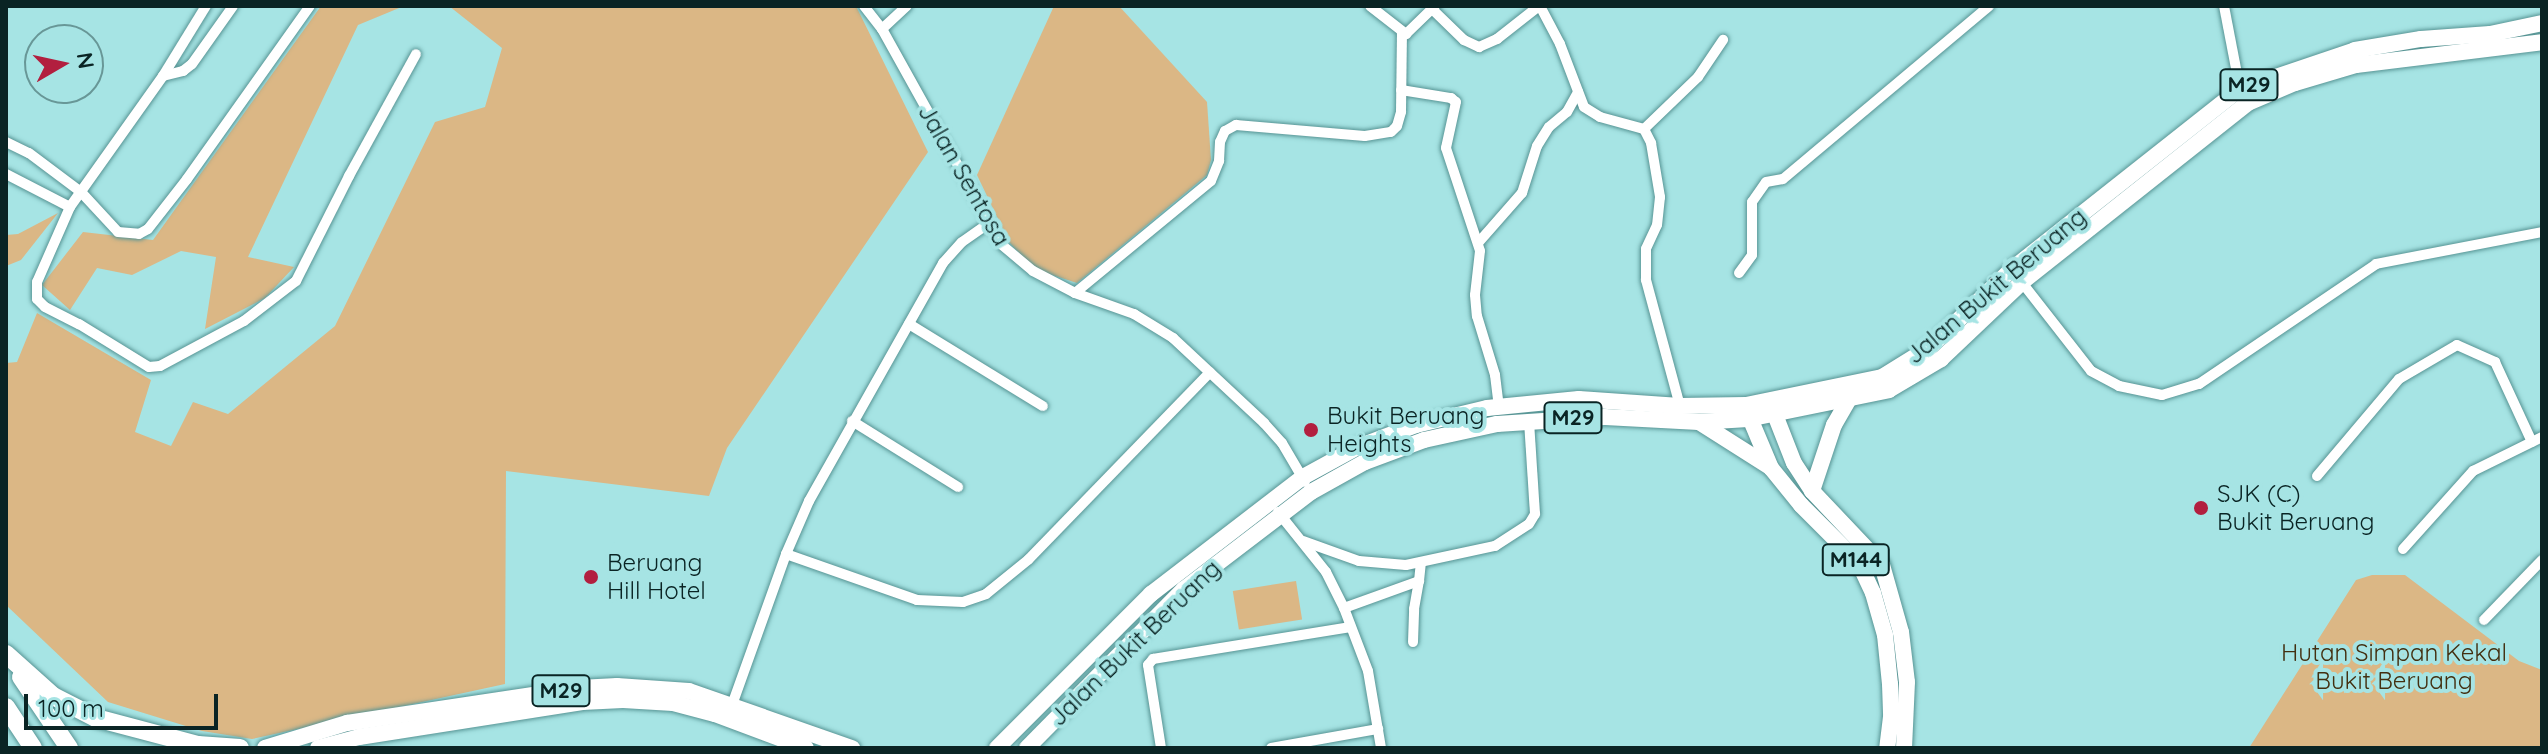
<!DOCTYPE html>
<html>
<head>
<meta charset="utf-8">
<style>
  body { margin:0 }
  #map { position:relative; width:2548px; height:754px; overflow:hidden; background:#a6e4e4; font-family:Quicksand,sans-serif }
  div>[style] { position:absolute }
  .green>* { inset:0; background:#dbb785; transform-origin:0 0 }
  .roads { filter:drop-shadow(0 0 2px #579494) drop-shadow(0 0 2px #579494) }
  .minor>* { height:10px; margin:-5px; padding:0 5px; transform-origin:5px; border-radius:5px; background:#fff }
  .primary>* { height:16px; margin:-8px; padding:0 8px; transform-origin:8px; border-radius:8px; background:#fff }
  .trunk>* { height:18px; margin:-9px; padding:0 9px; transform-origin:9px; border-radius:9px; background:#fff }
  .dots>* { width:22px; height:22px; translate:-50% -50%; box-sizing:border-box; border:4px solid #a6e4e4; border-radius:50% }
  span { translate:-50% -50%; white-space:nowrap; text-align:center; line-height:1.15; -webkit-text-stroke:8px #a6e4e4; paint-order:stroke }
  .shield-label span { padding:2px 6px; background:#a6e4e4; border:2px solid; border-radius:6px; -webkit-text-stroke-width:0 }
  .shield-label { font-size:22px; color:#0a2424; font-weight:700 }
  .street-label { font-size:24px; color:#0a2424 }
  .poi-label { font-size:24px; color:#0a2424 }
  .left { translate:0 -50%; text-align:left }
  .park-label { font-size:24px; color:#432f10 }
  .frame { position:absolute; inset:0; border:8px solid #0a2424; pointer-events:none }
  .north { position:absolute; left:24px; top:24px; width:80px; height:80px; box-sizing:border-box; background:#a6e4e4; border:2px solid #689797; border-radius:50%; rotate:81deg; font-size:22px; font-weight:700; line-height:32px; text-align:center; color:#0a2424 }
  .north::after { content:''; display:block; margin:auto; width:28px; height:36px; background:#b21f3f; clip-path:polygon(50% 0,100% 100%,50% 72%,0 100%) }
  .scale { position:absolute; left:24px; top:694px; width:194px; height:36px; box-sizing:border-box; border:4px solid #0a2424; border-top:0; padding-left:10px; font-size:24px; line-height:28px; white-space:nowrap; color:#0a2424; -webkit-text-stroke:6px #a6e4e4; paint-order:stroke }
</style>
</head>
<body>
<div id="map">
  <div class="green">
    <i style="clip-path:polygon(321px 6px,404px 6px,358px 25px,248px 257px,294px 267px,265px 298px,205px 329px,216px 257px,181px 251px,132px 275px,97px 268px,70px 310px,42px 285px,83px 232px,153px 240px)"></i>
    <i style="clip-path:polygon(449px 6px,856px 6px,928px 152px,727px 448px,709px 496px,506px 471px,505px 684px,252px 739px,202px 731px,108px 702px,6px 605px,6px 363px,17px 362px,37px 313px,151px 380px,135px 432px,171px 446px,193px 402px,228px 414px,335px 326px,435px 122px,485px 107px,502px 48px)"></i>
    <i style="clip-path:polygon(1054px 6px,1119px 6px,1207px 102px,1211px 160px,1207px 175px,1077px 283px,1034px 269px,1009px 242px,977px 175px)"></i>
    <i style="clip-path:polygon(58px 213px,21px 260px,6px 266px,6px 235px,18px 234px)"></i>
    <i style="clip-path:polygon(2372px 575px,2405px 575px,2519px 661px,2542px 670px,2542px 748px,2249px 748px,2356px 580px)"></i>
    <i style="left:1296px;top:581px;width:39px;height:64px;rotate:81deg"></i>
  </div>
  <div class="roads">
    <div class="minor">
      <i style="left:206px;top:6px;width:82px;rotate:121.6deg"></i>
      <i style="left:163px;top:76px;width:161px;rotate:125.4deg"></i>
      <i style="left:70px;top:207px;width:82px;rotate:113.7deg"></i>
      <i style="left:37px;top:282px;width:17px;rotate:90deg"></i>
      <i style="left:37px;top:299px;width:11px;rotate:45deg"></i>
      <i style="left:45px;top:307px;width:38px;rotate:27deg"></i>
      <i style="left:79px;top:324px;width:82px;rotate:31.6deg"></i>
      <i style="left:149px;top:367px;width:11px;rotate:-5deg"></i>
      <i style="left:160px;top:366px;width:95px;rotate:-28.2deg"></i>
      <i style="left:244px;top:321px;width:66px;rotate:-37.6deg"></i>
      <i style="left:296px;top:281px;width:118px;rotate:-63.2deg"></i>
      <i style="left:349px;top:176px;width:139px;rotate:-61.2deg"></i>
      <i style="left:864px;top:6px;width:29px;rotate:52deg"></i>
      <i style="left:882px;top:29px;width:247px;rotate:60.9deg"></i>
      <i style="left:1002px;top:245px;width:40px;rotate:40deg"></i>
      <i style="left:1033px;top:271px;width:47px;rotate:27.6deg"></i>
      <i style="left:1075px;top:293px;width:63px;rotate:19.6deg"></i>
      <i style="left:1134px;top:314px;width:46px;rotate:31.6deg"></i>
      <i style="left:1173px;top:338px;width:125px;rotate:43deg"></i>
      <i style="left:1264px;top:423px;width:27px;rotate:48deg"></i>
      <i style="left:1282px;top:443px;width:45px;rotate:59.5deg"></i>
      <i style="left:1370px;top:6px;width:46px;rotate:37.9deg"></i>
      <i style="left:1406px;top:34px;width:40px;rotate:-44deg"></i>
      <i style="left:1540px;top:6px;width:43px;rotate:62.2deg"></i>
      <i style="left:1560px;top:44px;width:67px;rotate:69.1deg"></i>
      <i style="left:1584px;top:107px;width:19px;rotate:32deg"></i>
      <i style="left:1600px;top:117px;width:46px;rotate:15.3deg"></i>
      <i style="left:1644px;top:129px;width:16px;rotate:63deg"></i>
      <i style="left:1651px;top:143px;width:55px;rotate:80.5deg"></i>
      <i style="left:1660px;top:197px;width:28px;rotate:96deg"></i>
      <i style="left:1657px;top:225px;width:26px;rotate:115deg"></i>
      <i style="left:1646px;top:249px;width:31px;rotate:90deg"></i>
      <i style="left:1646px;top:280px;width:131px;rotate:74.9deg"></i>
      <i style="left:2224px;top:6px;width:85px;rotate:79.1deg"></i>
      <i style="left:1432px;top:9px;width:45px;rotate:44.1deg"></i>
      <i style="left:1464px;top:40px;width:17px;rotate:25deg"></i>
      <i style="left:1479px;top:47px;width:20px;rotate:-24deg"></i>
      <i style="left:1497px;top:39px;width:53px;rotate:-38.2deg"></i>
      <i style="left:882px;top:29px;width:34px;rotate:-43deg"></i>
      <i style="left:163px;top:76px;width:21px;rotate:-14deg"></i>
      <i style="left:183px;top:71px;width:11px;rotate:-38deg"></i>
      <i style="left:192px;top:64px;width:71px;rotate:-54.7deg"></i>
      <i style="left:1401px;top:90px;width:51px;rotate:9.1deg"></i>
      <i style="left:1451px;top:98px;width:6px;rotate:39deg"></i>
      <i style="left:1456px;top:102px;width:47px;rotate:102.3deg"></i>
      <i style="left:1446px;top:148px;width:108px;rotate:71.7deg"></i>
      <i style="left:1480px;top:251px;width:44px;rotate:96.5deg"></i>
      <i style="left:1475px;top:295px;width:21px;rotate:85deg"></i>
      <i style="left:1477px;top:316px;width:62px;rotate:73deg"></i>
      <i style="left:1495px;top:375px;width:32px;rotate:83deg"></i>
      <i style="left:1644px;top:129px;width:75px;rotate:-43.9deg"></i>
      <i style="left:1698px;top:77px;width:45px;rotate:-56deg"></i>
      <i style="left:6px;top:142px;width:25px;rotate:26deg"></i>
      <i style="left:29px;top:153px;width:65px;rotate:36.9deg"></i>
      <i style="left:81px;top:192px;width:54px;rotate:47.2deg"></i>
      <i style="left:118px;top:232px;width:21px;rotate:5deg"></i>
      <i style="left:139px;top:234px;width:10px;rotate:-29deg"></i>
      <i style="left:148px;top:229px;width:63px;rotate:-52deg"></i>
      <i style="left:187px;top:179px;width:212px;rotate:-54.6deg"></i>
      <i style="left:6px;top:174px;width:72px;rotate:27.3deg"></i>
      <i style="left:1478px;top:243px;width:67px;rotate:-48.7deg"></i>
      <i style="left:1522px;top:193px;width:49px;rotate:-72.3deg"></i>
      <i style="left:1537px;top:146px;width:22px;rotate:-58deg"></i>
      <i style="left:1549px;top:127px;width:23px;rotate:-40deg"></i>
      <i style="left:1567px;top:112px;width:23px;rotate:-61deg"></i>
      <i style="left:1739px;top:273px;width:22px;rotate:-54deg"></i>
      <i style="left:1752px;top:255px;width:53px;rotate:-90deg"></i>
      <i style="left:1752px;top:202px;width:24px;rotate:-55deg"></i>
      <i style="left:1766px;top:182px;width:17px;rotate:-10deg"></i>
      <i style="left:1783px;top:179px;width:269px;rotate:-40deg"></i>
      <i style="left:2020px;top:280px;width:115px;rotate:52deg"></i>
      <i style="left:2091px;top:371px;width:32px;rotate:28deg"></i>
      <i style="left:2119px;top:386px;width:44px;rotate:11.8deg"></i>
      <i style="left:2162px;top:395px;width:39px;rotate:-17deg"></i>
      <i style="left:2199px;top:384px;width:214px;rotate:-34.1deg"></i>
      <i style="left:2376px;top:264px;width:169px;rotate:-10.9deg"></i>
      <i style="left:1075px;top:293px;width:176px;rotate:-39.5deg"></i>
      <i style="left:1211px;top:181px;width:22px;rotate:-68deg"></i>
      <i style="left:1219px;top:161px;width:19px;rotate:-87deg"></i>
      <i style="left:1220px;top:142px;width:12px;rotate:-66deg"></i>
      <i style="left:1225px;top:131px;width:13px;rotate:-29deg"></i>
      <i style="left:1236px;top:125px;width:129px;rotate:4.9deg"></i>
      <i style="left:1365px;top:136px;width:26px;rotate:-9deg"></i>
      <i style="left:1391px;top:132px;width:8px;rotate:-45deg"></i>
      <i style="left:1397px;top:126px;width:15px;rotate:-74deg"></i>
      <i style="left:1401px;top:112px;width:79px;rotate:-89.3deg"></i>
      <i style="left:909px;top:324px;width:157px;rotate:31.5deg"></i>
      <i style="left:852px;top:421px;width:125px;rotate:31.9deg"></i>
      <i style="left:2317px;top:476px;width:127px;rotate:-49.8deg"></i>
      <i style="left:2399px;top:379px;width:67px;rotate:-30.4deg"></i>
      <i style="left:2457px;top:345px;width:42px;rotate:24.1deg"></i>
      <i style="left:2495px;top:362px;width:88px;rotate:65.2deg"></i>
      <i style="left:1278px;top:512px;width:77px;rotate:51.3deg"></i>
      <i style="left:1326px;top:572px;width:40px;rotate:63.4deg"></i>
      <i style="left:1344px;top:608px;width:67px;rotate:69.1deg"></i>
      <i style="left:1368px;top:671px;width:78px;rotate:80.4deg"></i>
      <i style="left:1303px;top:541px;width:59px;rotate:19.7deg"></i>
      <i style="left:1359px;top:561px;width:47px;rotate:4.9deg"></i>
      <i style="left:1406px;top:565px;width:91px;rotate:-12.1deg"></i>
      <i style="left:1495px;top:546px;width:40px;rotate:-32.9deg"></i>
      <i style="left:1529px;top:524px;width:12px;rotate:-59deg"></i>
      <i style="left:1535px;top:514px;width:94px;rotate:-93.7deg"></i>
      <i style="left:2403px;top:549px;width:105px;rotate:-48.1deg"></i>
      <i style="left:2473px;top:471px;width:77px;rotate:-26.2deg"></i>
      <i style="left:786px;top:554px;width:139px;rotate:19.3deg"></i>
      <i style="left:917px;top:600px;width:46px;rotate:2.5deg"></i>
      <i style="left:963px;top:602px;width:24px;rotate:-19deg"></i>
      <i style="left:986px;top:594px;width:55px;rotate:-39.1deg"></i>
      <i style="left:1029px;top:559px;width:260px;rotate:-45.9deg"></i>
      <i style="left:1344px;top:608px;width:80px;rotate:-19.8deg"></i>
      <i style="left:1419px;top:581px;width:18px;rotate:-84deg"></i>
      <i style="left:2484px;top:620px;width:83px;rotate:-46deg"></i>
      <i style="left:1413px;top:642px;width:33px;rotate:-88deg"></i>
      <i style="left:1414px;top:609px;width:28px;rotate:-80deg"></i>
      <i style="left:732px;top:705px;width:160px;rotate:-70.3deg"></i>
      <i style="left:786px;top:554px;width:58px;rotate:-66.5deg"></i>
      <i style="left:809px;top:501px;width:273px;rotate:-60.6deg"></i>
      <i style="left:943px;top:263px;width:28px;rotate:-48deg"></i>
      <i style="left:962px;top:242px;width:32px;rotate:-35deg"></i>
      <i style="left:1161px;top:748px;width:84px;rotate:-98.9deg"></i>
      <i style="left:1148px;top:665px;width:8px;rotate:-50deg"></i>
      <i style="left:1153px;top:659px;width:200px;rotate:-9.2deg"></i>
      <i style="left:1271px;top:748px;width:109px;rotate:-10.1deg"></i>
    </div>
    <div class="primary">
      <i style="left:1772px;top:407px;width:60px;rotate:68.6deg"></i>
      <i style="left:1794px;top:463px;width:33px;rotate:57deg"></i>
      <i style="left:1812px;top:491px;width:102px;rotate:46.6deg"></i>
      <i style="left:1882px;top:565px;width:70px;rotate:74.2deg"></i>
      <i style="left:1901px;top:632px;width:50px;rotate:83.2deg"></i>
      <i style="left:1907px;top:682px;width:66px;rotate:92.6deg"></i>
      <i style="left:1747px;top:411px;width:62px;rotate:67.2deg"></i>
      <i style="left:1771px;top:468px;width:48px;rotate:51deg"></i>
      <i style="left:1801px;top:505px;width:82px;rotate:45deg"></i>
      <i style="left:1859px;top:563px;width:33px;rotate:65deg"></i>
      <i style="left:1873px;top:593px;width:44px;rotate:74.1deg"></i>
      <i style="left:1885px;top:635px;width:49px;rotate:84.2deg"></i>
      <i style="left:1890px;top:684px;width:33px;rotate:88deg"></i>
      <i style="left:1891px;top:717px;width:31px;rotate:97deg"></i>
      <i style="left:1699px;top:422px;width:84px;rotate:32.4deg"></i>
      <i style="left:1812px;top:491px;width:70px;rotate:-71.6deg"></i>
      <i style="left:1834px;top:425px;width:28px;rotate:-60deg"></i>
      <i style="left:265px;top:748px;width:86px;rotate:-17deg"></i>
      <i style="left:347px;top:723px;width:235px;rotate:-8.6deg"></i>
      <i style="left:579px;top:688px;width:38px;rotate:-3deg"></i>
      <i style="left:617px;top:686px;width:72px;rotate:4deg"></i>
      <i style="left:689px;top:691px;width:173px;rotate:19.3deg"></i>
      <i style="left:318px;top:748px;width:42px;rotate:-15deg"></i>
      <i style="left:359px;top:737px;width:226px;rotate:-8.9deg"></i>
      <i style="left:582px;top:702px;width:41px;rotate:-2.8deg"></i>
      <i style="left:623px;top:700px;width:50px;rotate:3.4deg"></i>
      <i style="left:673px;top:703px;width:43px;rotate:14.7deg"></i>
      <i style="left:715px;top:714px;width:97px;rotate:20.5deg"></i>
      <i style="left:997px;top:748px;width:218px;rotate:-45deg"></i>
      <i style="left:1151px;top:594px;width:192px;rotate:-37.6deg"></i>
      <i style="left:1303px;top:477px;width:63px;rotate:-28.6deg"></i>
      <i style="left:1358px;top:447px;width:62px;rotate:-20.8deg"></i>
      <i style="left:1416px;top:425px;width:73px;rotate:-13.5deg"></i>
      <i style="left:1487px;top:408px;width:92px;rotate:-5.6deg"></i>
      <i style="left:1579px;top:399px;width:101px;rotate:4deg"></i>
      <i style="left:1680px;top:406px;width:66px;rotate:-0.9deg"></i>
      <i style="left:1746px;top:405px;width:139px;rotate:-11.6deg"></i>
      <i style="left:1882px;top:377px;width:55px;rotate:-31.7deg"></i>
      <i style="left:1929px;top:348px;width:115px;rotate:-43.6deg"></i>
      <i style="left:2012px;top:269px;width:290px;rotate:-38.3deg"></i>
      <i style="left:2240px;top:89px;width:121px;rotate:-18.7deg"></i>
      <i style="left:2355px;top:50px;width:67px;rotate:-9.5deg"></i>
      <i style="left:2421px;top:39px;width:69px;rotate:-4.1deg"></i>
      <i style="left:2490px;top:34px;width:53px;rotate:-11.9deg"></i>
      <i style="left:1027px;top:748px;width:223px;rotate:-45.4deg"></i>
      <i style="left:1184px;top:589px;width:160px;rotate:-37.4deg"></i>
      <i style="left:1311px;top:492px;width:62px;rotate:-29.1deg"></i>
      <i style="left:1365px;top:462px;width:63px;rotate:-20.4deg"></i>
      <i style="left:1424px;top:440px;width:75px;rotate:-12.4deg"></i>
      <i style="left:1497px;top:424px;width:108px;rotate:-3.7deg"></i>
      <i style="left:1605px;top:417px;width:94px;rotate:3deg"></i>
      <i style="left:1699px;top:422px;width:49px;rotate:-3.5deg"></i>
      <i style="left:1748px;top:419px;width:144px;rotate:-11.6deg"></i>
      <i style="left:1889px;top:390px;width:61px;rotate:-30.8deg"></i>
      <i style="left:1941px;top:359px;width:112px;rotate:-43.5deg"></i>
      <i style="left:2022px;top:282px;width:288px;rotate:-38.4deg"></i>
      <i style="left:2248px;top:103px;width:51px;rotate:-23.1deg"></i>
      <i style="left:2295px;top:83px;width:64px;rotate:-16.4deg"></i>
      <i style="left:2356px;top:65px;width:187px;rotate:-7deg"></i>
    </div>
    <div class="trunk">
      <i style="left:6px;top:654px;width:63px;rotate:41.8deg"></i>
      <i style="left:53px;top:696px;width:48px;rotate:27.1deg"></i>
      <i style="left:96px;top:718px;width:106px;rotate:14.8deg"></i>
      <i style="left:198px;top:745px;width:42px;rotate:4.1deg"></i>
      <i style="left:21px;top:677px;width:86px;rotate:55.9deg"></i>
      <i style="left:6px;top:707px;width:49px;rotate:56.6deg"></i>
    </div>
  </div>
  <div class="dots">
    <i style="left:1311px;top:430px;background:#b21f3f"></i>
    <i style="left:2201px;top:508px;background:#b21f3f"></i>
    <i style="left:591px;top:577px;background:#b21f3f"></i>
  </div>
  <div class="shield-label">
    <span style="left:2249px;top:85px">M29</span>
    <span style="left:1573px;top:418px">M29</span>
    <span style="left:1856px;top:560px">M144</span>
    <span style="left:561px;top:691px">M29</span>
  </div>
  <div class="street-label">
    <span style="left:964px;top:175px;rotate:60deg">Jalan Sentosa</span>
    <span style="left:1996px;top:286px;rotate:-40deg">Jalan Bukit Beruang</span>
    <span style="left:1135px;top:643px;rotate:-44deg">Jalan Bukit Beruang</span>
  </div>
  <div class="poi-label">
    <span class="left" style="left:1327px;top:430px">Bukit Beruang<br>Heights</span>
    <span class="left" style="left:2217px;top:508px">SJK (C)<br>Bukit Beruang</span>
    <span class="left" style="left:607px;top:577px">Beruang<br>Hill Hotel</span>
  </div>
  <div class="park-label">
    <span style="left:2394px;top:667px">Hutan Simpan Kekal<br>Bukit Beruang</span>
  </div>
  <div class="frame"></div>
  <div class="north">N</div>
  <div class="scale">100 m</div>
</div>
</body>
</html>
